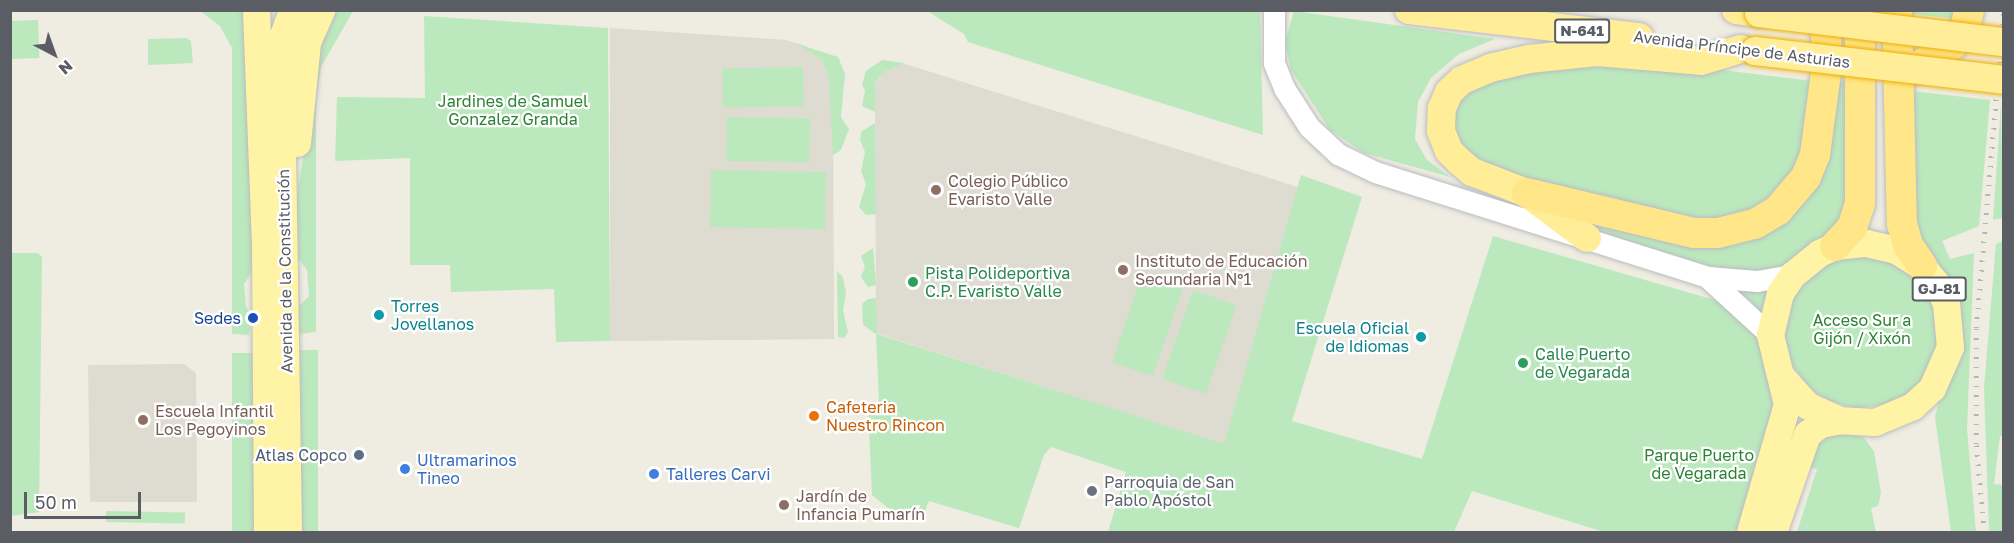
<!DOCTYPE html>
<html>
<head>
<meta charset="utf-8">
<style>
  body { margin:0 }
  #map { position:relative; width:2014px; height:543px; overflow:hidden; background:#efece1; font-family:"Golos Text",sans-serif }
  div>[style] { position:absolute }
  .education>* { inset:0; background:#dedbd0 }
  .green>* { inset:0; background:#bbe9bd; transform-origin:0 0 }
  .roads { filter:drop-shadow(0 0 2px #babcc2) drop-shadow(0 0 2px #babcc2) }
  .tertiary>* { height:21px; margin:-10.5px; padding:0 10.5px; transform-origin:10.5px; border-radius:10.5px; background:#fff }
  .primary>* { height:27px; margin:-13.5px; padding:0 13.5px; transform-origin:13.5px; border-radius:13.5px; background:#fff4a6 }
  .trunk>* { height:28px; margin:-14px; padding:0 14px; transform-origin:14px; border-radius:14px; background:#ffed97 }
  .motorway>* { height:30px; margin:-15px; padding:0 15px; transform-origin:15px; border-radius:15px; background:#ffe688 }
  .rail>* { height:4.5px; margin-top:-2.25px; transform-origin:0; background:repeating-linear-gradient(90deg,#b4b5b5 0 1.5px,transparent 0 9.5px) }
  .bridges { filter:drop-shadow(0 0 2px #f0af00) drop-shadow(0 0 2px #f0af00) }
  .trunk-bridge>* { height:28px; margin:-14px; padding:0 14px; transform-origin:14px; border-radius:14px; background:#ffed97 }
  .dots>* { width:16px; height:16px; translate:-50% -50%; box-sizing:border-box; border:3px solid #fff; border-radius:50% }
  span { translate:-50% -50%; white-space:nowrap; text-align:center; line-height:1.15; -webkit-text-stroke:4.5px #fff; paint-order:stroke }
  .shield-label span { padding:2px 4px; background:#fff; border:2px solid; border-radius:4px; -webkit-text-stroke-width:0 }
  .shield-label { font-size:15px; color:#5a5e64; font-weight:700 }
  .street-label { font-size:16px; color:#5a5e64 }
  .park-label { font-size:16px; color:#2b8332 }
  .education-label { font-size:16px; color:#785e54 }
  .left { translate:0 -50%; text-align:left }
  .leisure-label { font-size:16px; color:#27864d }
  .culture-label { font-size:16px; color:#0d838f }
  .right { translate:-100% -50%; text-align:right }
  .transit-label { font-size:16px; color:#164399 }
  .food-label { font-size:16px; color:#c56008 }
  .service-label { font-size:16px; color:#4e5e75 }
  .shop-label { font-size:16px; color:#366cbe }
  .worship-label { font-size:16px; color:#5b616d }
  .frame { position:absolute; inset:0; border:12px solid #5a5e64; pointer-events:none }
  .north { position:absolute; left:24px; top:24px; width:60px; height:60px; -webkit-text-stroke:4px #fff; paint-order:stroke; rotate:139deg; font-size:16px; font-weight:700; line-height:24px; text-align:center; color:#5a5e64 }
  .north::after { content:''; display:block; margin:auto; width:21px; height:27px; background:#5a5e64; clip-path:polygon(50% 0,100% 100%,50% 72%,0 100%) }
  .scale { position:absolute; left:24px; top:492px; width:117px; height:27px; box-sizing:border-box; border:3px solid #5a5e64; border-top:0; padding-left:8px; font-size:18px; line-height:21px; white-space:nowrap; color:#5a5e64; -webkit-text-stroke:4px #fff; paint-order:stroke }
</style>
</head>
<body>
<div id="map">
  <div class="education">
    <i style="clip-path:polygon(610px 28px,786px 40px,805px 46px,822px 60px,829px 78px,833px 108px,834px 339px,610px 341px)"></i>
    <i style="clip-path:polygon(902px 63px,1298px 187px,1224px 445px,876px 333px,875px 84px,884px 72px)"></i>
    <i style="clip-path:polygon(184px 364px,196px 373px,197px 502px,90px 502px,88px 365px)"></i>
  </div>
  <div class="green">
    <i style="clip-path:polygon(172px 11px,245px 11px,255px 267px,244px 284px,246px 307px,252px 315px,249px 335px,232px 334px,232px 48px,220px 26px,200px 11px)"></i>
    <i style="clip-path:polygon(332px 11px,353px 11px,321px 67px,316px 98px,316px 332px,291px 335px,294px 311px,309px 296px,307px 270px,294px 253px,296px 203px,322px 32px)"></i>
    <i style="clip-path:polygon(927px 11px,1260px 11px,1263px 135px,968px 42px,964px 34px)"></i>
    <i style="clip-path:polygon(1294px 11px,1495px 39px,1459px 54px,1431px 78px,1418px 102px,1415px 139px,1427px 160px,1450px 177px,1364px 153px,1330px 130px,1291px 70px,1285px 42px)"></i>
    <i style="clip-path:polygon(1912px 11px,1961px 11px,1961px 19px,1912px 14px)"></i>
    <i style="clip-path:polygon(424px 16px,608px 28px,610px 341px,556px 342px,554px 289px,451px 292px,450px 265px,410px 265px,410px 158px,335px 161px,337px 97px,425px 98px)"></i>
    <i style="left:38px;top:20px;width:38px;height:27px;rotate:88deg"></i>
    <i style="clip-path:polygon(187px 38px,191px 41px,193px 63px,148px 65px,148px 39px)"></i>
    <i style="clip-path:polygon(798px 44px,838px 57px,845px 74px,841px 117px,849px 129px,841px 150px,833px 155px,829px 78px,822px 60px)"></i>
    <i style="clip-path:polygon(882px 60px,904px 63px,884px 72px,875px 83px,875px 112px,862px 106px,865px 90px,862px 85px,866px 71px)"></i>
    <i style="clip-path:polygon(1582px 63px,1722px 70px,1812px 81px,1801px 161px,1759px 211px,1694px 222px,1513px 176px,1487px 166px,1460px 145px,1452px 126px,1454px 107px,1466px 89px,1508px 75px)"></i>
    <i style="left:803px;top:67px;width:39px;height:81px;rotate:89deg"></i>
    <i style="clip-path:polygon(1831px 81px,1846px 82px,1845px 205px,1834px 230px,1776px 272px,1737px 274px,1604px 235px,1578px 219px,1773px 225px)"></i>
    <i style="clip-path:polygon(1912px 91px,1990px 100px,1979px 226px,1942px 241px,1950px 259px,1974px 253px,1967px 429px,1976px 532px,1951px 532px,1935px 417px,1939px 401px,1958px 364px,1963px 335px,1949px 277px,1926px 251px,1912px 208px)"></i>
    <i style="clip-path:polygon(2001px 104px,2003px 218px,1993px 220px)"></i>
    <i style="left:727px;top:117px;width:83px;height:44px;rotate:1deg"></i>
    <i style="clip-path:polygon(875px 123px,876px 214px,866px 215px,859px 207px,866px 184px,861px 171px,865px 152px,860px 140px,861px 132px)"></i>
    <i style="left:711px;top:170px;width:115px;height:57px;rotate:1deg"></i>
    <i style="clip-path:polygon(1301px 175px,1362px 197px,1292px 421px,1422px 459px,1493px 236px,1746px 309px,1782px 377px,1750px 532px,1604px 532px,1472px 491px,1454px 532px,1108px 532px,1126px 472px,1051px 447px,1044px 455px,1019px 528px,929px 501px,921px 520px,888px 508px,872px 495px,868px 405px,879px 403px,876px 334px,863px 325px,862px 304px,868px 299px,876px 298px,877px 334px,1224px 444px)"></i>
    <i style="clip-path:polygon(2003px 241px,2004px 436px,2000px 436px,1994px 484px,2003px 485px,2004px 532px,1989px 532px,1984px 388px,1996px 244px)"></i>
    <i style="clip-path:polygon(873px 248px,876px 285px,868px 287px,861px 277px,865px 267px,861px 256px)"></i>
    <i style="clip-path:polygon(11px 253px,38px 253px,42px 257px,39px 512px,11px 516px)"></i>
    <i style="clip-path:polygon(1838px 255px,1890px 256px,1934px 297px,1941px 334px,1923px 379px,1905px 395px,1883px 405px,1856px 408px,1830px 402px,1808px 387px,1792px 365px,1784px 340px,1785px 313px,1796px 288px)"></i>
    <i style="clip-path:polygon(837px 271px,843px 277px,846px 293px,843px 310px,848px 332px,844px 338px,838px 337px)"></i>
    <i style="left:1142px;top:275px;width:43px;height:92px;rotate:19deg"></i>
    <i style="clip-path:polygon(1730px 286px,1770px 286px,1762px 314px,1750px 301px)"></i>
    <i style="left:1193px;top:290px;width:46px;height:94px;rotate:19deg"></i>
    <i style="left:318px;top:350px;width:182px;height:25px;rotate:90deg"></i>
    <i style="left:257px;top:353px;width:179px;height:25px;rotate:90deg"></i>
    <i style="clip-path:polygon(1833px 432px,1851px 432px,1864px 438px,1874px 451px,1881px 493px,1878px 506px,1871px 508px,1876px 532px,1797px 532px,1817px 469px,1806px 467px,1815px 448px)"></i>
    <i style="left:106px;top:511px;width:79px;height:11px;rotate:1deg"></i>
  </div>
  <div class="roads">
    <div class="tertiary">
      <i style="left:1274px;top:10px;width:53px;rotate:90deg"></i>
      <i style="left:1274px;top:63px;width:27px;rotate:68deg"></i>
      <i style="left:1284px;top:88px;width:46px;rotate:57.3deg"></i>
      <i style="left:1309px;top:127px;width:40px;rotate:43deg"></i>
      <i style="left:1338px;top:154px;width:41px;rotate:25.9deg"></i>
      <i style="left:1375px;top:172px;width:349px;rotate:17.5deg"></i>
      <i style="left:1708px;top:277px;width:49px;rotate:4.7deg"></i>
      <i style="left:1757px;top:281px;width:36px;rotate:-10deg"></i>
      <i style="left:1708px;top:278px;width:84px;rotate:42.6deg"></i>
    </div>
    <div class="primary">
      <i style="left:256px;top:10px;width:231px;rotate:87.8deg"></i>
      <i style="left:265px;top:241px;width:291px;rotate:89.6deg"></i>
      <i style="left:297px;top:143px;width:101px;rotate:-84.3deg"></i>
      <i style="left:307px;top:42px;width:35px;rotate:-66deg"></i>
      <i style="left:288px;top:532px;width:435px;rotate:-90.9deg"></i>
      <i style="left:281px;top:97px;width:62px;rotate:-88.2deg"></i>
      <i style="left:283px;top:35px;width:27px;rotate:-70deg"></i>
      <i style="left:1750px;top:532px;width:133px;rotate:-73.9deg"></i>
      <i style="left:1787px;top:404px;width:71px;rotate:-103.8deg"></i>
      <i style="left:1770px;top:335px;width:43px;rotate:-76.6deg"></i>
      <i style="left:1780px;top:293px;width:22px;rotate:-56deg"></i>
      <i style="left:1792px;top:275px;width:35px;rotate:-39deg"></i>
      <i style="left:1819px;top:253px;width:17px;rotate:-24deg"></i>
      <i style="left:1835px;top:246px;width:31px;rotate:-6deg"></i>
      <i style="left:1866px;top:243px;width:31px;rotate:13deg"></i>
      <i style="left:1896px;top:250px;width:31px;rotate:32deg"></i>
      <i style="left:1922px;top:266px;width:22px;rotate:51deg"></i>
      <i style="left:1936px;top:283px;width:22px;rotate:63deg"></i>
      <i style="left:1946px;top:303px;width:44px;rotate:84.8deg"></i>
      <i style="left:1950px;top:347px;width:45px;rotate:113.7deg"></i>
      <i style="left:1932px;top:388px;width:26px;rotate:137deg"></i>
      <i style="left:1913px;top:406px;width:41px;rotate:157.2deg"></i>
      <i style="left:1875px;top:422px;width:35px;rotate:-177deg"></i>
      <i style="left:1840px;top:420px;width:36px;rotate:-156deg"></i>
      <i style="left:1807px;top:405px;width:38px;rotate:-132deg"></i>
      <i style="left:1773px;top:532px;width:104px;rotate:-70.9deg"></i>
      <i style="left:1807px;top:434px;width:16px;rotate:-38deg"></i>
      <i style="left:1820px;top:424px;width:20px;rotate:-11deg"></i>
    </div>
    <div class="trunk">
      <i style="left:1409px;top:10px;width:232px;rotate:6.7deg"></i>
      <i style="left:1736px;top:10px;width:23px;rotate:7deg"></i>
      <i style="left:1587px;top:238px;width:75px;rotate:-143.1deg"></i>
      <i style="left:1527px;top:193px;width:59px;rotate:-159.1deg"></i>
      <i style="left:1472px;top:172px;width:16px;rotate:-140deg"></i>
      <i style="left:1460px;top:162px;width:16px;rotate:-135deg"></i>
      <i style="left:1449px;top:151px;width:22px;rotate:-112deg"></i>
      <i style="left:1441px;top:131px;width:23px;rotate:-88deg"></i>
      <i style="left:1442px;top:108px;width:17px;rotate:-66deg"></i>
      <i style="left:1449px;top:92px;width:18px;rotate:-43deg"></i>
      <i style="left:1462px;top:80px;width:30px;rotate:-23deg"></i>
      <i style="left:1490px;top:68px;width:40px;rotate:-13deg"></i>
      <i style="left:1529px;top:59px;width:68px;rotate:-5.9deg"></i>
      <i style="left:1597px;top:52px;width:104px;rotate:4.9deg"></i>
      <i style="left:1701px;top:61px;width:42px;rotate:-16.7deg"></i>
    </div>
    <div class="motorway">
      <i style="left:1897px;top:10px;width:214px;rotate:88.7deg"></i>
      <i style="left:1902px;top:224px;width:22px;rotate:74deg"></i>
      <i style="left:1908px;top:245px;width:25px;rotate:56deg"></i>
      <i style="left:1914px;top:69px;width:46px;rotate:-32.7deg"></i>
      <i style="left:1953px;top:44px;width:19px;rotate:-51deg"></i>
      <i style="left:1965px;top:29px;width:19px;rotate:-78deg"></i>
      <i style="left:1527px;top:193px;width:172px;rotate:13.5deg"></i>
      <i style="left:1694px;top:233px;width:24px"></i>
      <i style="left:1718px;top:233px;width:38px;rotate:-14deg"></i>
      <i style="left:1755px;top:224px;width:27px;rotate:-31deg"></i>
      <i style="left:1778px;top:210px;width:43px;rotate:-49.7deg"></i>
      <i style="left:1806px;top:177px;width:24px;rotate:-68deg"></i>
      <i style="left:1815px;top:155px;width:91px;rotate:-82.4deg"></i>
      <i style="left:1827px;top:65px;width:55px;rotate:-92.1deg"></i>
      <i style="left:1835px;top:246px;width:25px;rotate:-47deg"></i>
      <i style="left:1852px;top:228px;width:25px;rotate:-72deg"></i>
      <i style="left:1860px;top:204px;width:194px;rotate:-90deg"></i>
    </div>
  </div>
  <div class="rail">
    <i style="left:1984px;top:532px;width:88px;rotate:-95.2deg"></i>
    <i style="left:1976px;top:444px;width:116px;rotate:-90deg"></i>
    <i style="left:1976px;top:328px;width:318px;rotate:-85deg"></i>
  </div>
  <div class="bridges">
    <div class="trunk-bridge">
      <i style="left:1759px;top:13px;width:247px;rotate:6.8deg"></i>
      <i style="left:1755px;top:51px;width:251px;rotate:6.6deg"></i>
    </div>
  </div>
  <div class="dots">
    <i style="left:936px;top:190px;background:#8d6e63"></i>
    <i style="left:1123px;top:270px;background:#8d6e63"></i>
    <i style="left:913px;top:282px;background:#2e9e5b"></i>
    <i style="left:379px;top:315px;background:#0f9aa8"></i>
    <i style="left:253px;top:318px;background:#1a4fb4"></i>
    <i style="left:1421px;top:337px;background:#0f9aa8"></i>
    <i style="left:1523px;top:363px;background:#2e9e5b"></i>
    <i style="left:814px;top:416px;background:#e8710a"></i>
    <i style="left:143px;top:420px;background:#8d6e63"></i>
    <i style="left:359px;top:455px;background:#5c6f8a"></i>
    <i style="left:405px;top:469px;background:#3f7fe0"></i>
    <i style="left:654px;top:474px;background:#3f7fe0"></i>
    <i style="left:1092px;top:491px;background:#6b7280"></i>
    <i style="left:784px;top:505px;background:#8d6e63"></i>
  </div>
  <div class="shield-label">
    <span style="left:1582px;top:31px">N-641</span>
    <span style="left:1939px;top:289px">GJ-81</span>
  </div>
  <div class="street-label">
    <span style="left:1742px;top:49px;rotate:7deg">Avenida Príncipe de Asturias</span>
    <span style="left:285px;top:271px;rotate:-91deg">Avenida de la Constitución</span>
  </div>
  <div class="park-label">
    <span style="left:513px;top:110px">Jardines de Samuel<br>Gonzalez Granda</span>
    <span style="left:1862px;top:329px">Acceso Sur a<br>Gijón / Xixón</span>
    <span style="left:1699px;top:464px">Parque Puerto<br>de Vegarada</span>
  </div>
  <div class="education-label">
    <span class="left" style="left:948px;top:190px">Colegio Público<br>Evaristo Valle</span>
    <span class="left" style="left:1135px;top:270px">Instituto de Educación<br>Secundaria Nº1</span>
    <span class="left" style="left:155px;top:420px">Escuela Infantil<br>Los Pegoyinos</span>
    <span class="left" style="left:796px;top:505px">Jardín de<br>Infancia Pumarín</span>
  </div>
  <div class="leisure-label">
    <span class="left" style="left:925px;top:282px">Pista Polideportiva<br>C.P. Evaristo Valle</span>
    <span class="left" style="left:1535px;top:363px">Calle Puerto<br>de Vegarada</span>
  </div>
  <div class="culture-label">
    <span class="left" style="left:391px;top:315px">Torres<br>Jovellanos</span>
    <span class="right" style="left:1409px;top:337px">Escuela Oficial<br>de Idiomas</span>
  </div>
  <div class="transit-label">
    <span class="right" style="left:241px;top:318px">Sedes</span>
  </div>
  <div class="food-label">
    <span class="left" style="left:826px;top:416px">Cafeteria<br>Nuestro Rincon</span>
  </div>
  <div class="service-label">
    <span class="right" style="left:347px;top:455px">Atlas Copco</span>
  </div>
  <div class="shop-label">
    <span class="left" style="left:417px;top:469px">Ultramarinos<br>Tineo</span>
    <span class="left" style="left:666px;top:474px">Talleres Carvi</span>
  </div>
  <div class="worship-label">
    <span class="left" style="left:1104px;top:491px">Parroquia de San<br>Pablo Apóstol</span>
  </div>
  <div class="frame"></div>
  <div class="north">N</div>
  <div class="scale">50 m</div>
</div>
</body>
</html>
